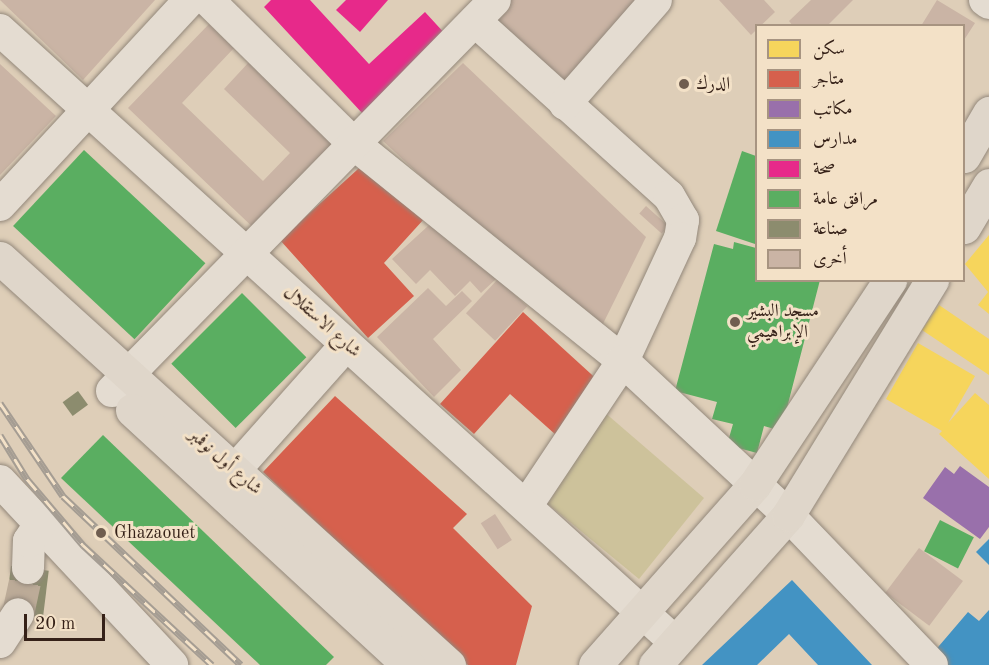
<!DOCTYPE html>
<html>
<head>
<meta charset="utf-8">
<style>
  body { margin:0 }
  #map { position:relative; width:989px; height:665px; overflow:hidden; background:#deceb8; font-family:"Old Standard TT",Amiri,serif }
  div>[style] { position:absolute }
  .green>* { inset:0; background:#cdc29b }
  .homes>* { inset:0; background:#f6d55c }
  .shops>* { inset:0; background:#d6604d }
  .offices>* { inset:0; background:#9970ab }
  .schools>* { inset:0; background:#4393c3 }
  .health>* { inset:0; background:#e7298a }
  .public>* { inset:0; background:#5aae61; transform-origin:0 0 }
  .industry>* { inset:0; background:#8c8c6e; transform-origin:0 0 }
  .building>* { inset:0; background:#cab4a5; transform-origin:0 0 }
  .minor-tunnel>* { height:32px; margin-top:-16px; transform-origin:0; background:repeating-linear-gradient(90deg,#bcab98 0 32px,transparent 0 48px) }
  .roads { filter:drop-shadow(0 0 2px #93887b) drop-shadow(0 0 2px #93887b) }
  .minor>* { height:32px; margin:-16px; padding:0 16px; transform-origin:16px; border-radius:16px; background:#e4dcd1 }
  .major>* { height:33px; margin:-16.5px; padding:0 16.5px; transform-origin:16.5px; border-radius:16.5px; background:#dfd6ca }
  .rail>* { height:7px; margin-top:-3.5px; transform-origin:0; background:repeating-linear-gradient(90deg,#f3e1c7 0 14px,#a59d93 0 28px); box-sizing:border-box; border-block:2px solid #a59d93 }
  .dots>* { width:16px; height:16px; translate:-50% -50%; box-sizing:border-box; border:3px solid #f3e1c7; border-radius:50% }
  span { translate:-50% -50%; white-space:nowrap; text-align:center; line-height:1.15; -webkit-text-stroke:6px #f3e1c7; paint-order:stroke }
  .poi-label { font-size:18px; color:#352118 }
  .left { translate:0 -50%; text-align:left }
  .street-label { font-size:18px; color:#352118 }
  .legend { position:absolute; left:755px; top:24px; width:210px; height:258px; box-sizing:border-box; background:#f3e1c7; border:2px solid #a79481; margin:0; padding:8px 10px; list-style:none; font-size:18px; color:#352118 }
  .legend li { display:flex; align-items:center; gap:12px; height:30px }
  .legend b { width:30px; border:2px solid #a79481 }
  .scale { position:absolute; left:24px; top:614px; width:81px; height:27px; box-sizing:border-box; border:3px solid #352118; border-top:0; padding-left:8px; font-size:18px; line-height:21px; white-space:nowrap; color:#352118; -webkit-text-stroke:4px #f3e1c7; paint-order:stroke }
</style>
</head>
<body>
<div id="map">
  <div class="green">
    <i style="clip-path:polygon(603px 411px,704px 498px,639px 579px,548px 504px)"></i>
  </div>
  <div class="homes">
    <i style="clip-path:polygon(989px 235px,989px 314px,978px 305px,988px 292px,965px 264px)"></i>
    <i style="clip-path:polygon(939px 305px,989px 339px,989px 375px,922px 330px)"></i>
    <i style="clip-path:polygon(918px 343px,975px 376px,948px 423px,975px 393px,989px 405px,989px 479px,939px 434px,942px 431px,886px 399px)"></i>
  </div>
  <div class="shops">
    <i style="clip-path:polygon(369px 159px,424px 219px,384px 263px,414px 296px,368px 338px,280px 240px)"></i>
    <i style="clip-path:polygon(523px 312px,602px 384px,556px 435px,510px 394px,474px 434px,440px 404px)"></i>
    <i style="clip-path:polygon(335px 396px,467px 514px,453px 528px,532px 606px,516px 665px,468px 665px,263px 472px)"></i>
  </div>
  <div class="offices">
    <i style="clip-path:polygon(960px 466px,989px 487px,989px 527px,980px 539px,923px 498px,945px 467px,954px 474px)"></i>
  </div>
  <div class="schools">
    <i style="clip-path:polygon(989px 539px,989px 565px,976px 552px)"></i>
    <i style="clip-path:polygon(792px 580px,872px 665px,818px 665px,789px 634px,757px 665px,702px 665px)"></i>
    <i style="clip-path:polygon(989px 610px,989px 665px,946px 665px,933px 653px,968px 612px,979px 621px)"></i>
  </div>
  <div class="health">
    <i style="clip-path:polygon(271px 0,310px 0,369px 64px,425px 12px,447px 36px,363px 114px,264px 7px)"></i>
    <i style="clip-path:polygon(346px 0,388px 0,360px 32px,336px 10px)"></i>
  </div>
  <div class="public">
    <i style="left:84px;top:150px;width:166px;height:104px;rotate:43deg"></i>
    <i style="clip-path:polygon(742px 151px,756px 156px,755px 244px,716px 231px)"></i>
    <i style="clip-path:polygon(734px 242px,756px 248px,756px 280px,820px 280px,781px 431px,764px 426px,757px 453px,727px 445px,733px 424px,712px 419px,717px 402px,675px 391px,714px 244px,733px 249px)"></i>
    <i style="left:242px;top:293px;width:91px;height:100px;rotate:45deg"></i>
    <i style="clip-path:polygon(103px 435px,334px 657px,326px 665px,260px 665px,61px 478px)"></i>
    <i style="left:940px;top:520px;width:38px;height:35px;rotate:27deg"></i>
  </div>
  <div class="industry">
    <i style="left:78px;top:391px;width:17px;height:19px;rotate:54deg"></i>
    <i style="left:11px;top:566px;width:38px;height:47px;rotate:7deg"></i>
  </div>
  <div class="building">
    <i style="clip-path:polygon(0 0,155px 0,83px 80px)"></i>
    <i style="clip-path:polygon(499px 0,649px 0,568px 94px,485px 15px)"></i>
    <i style="clip-path:polygon(719px 0,764px 0,775px 12px,751px 35px)"></i>
    <i style="clip-path:polygon(811px 0,853px 0,827px 26px,793px 26px,789px 21px)"></i>
    <i style="clip-path:polygon(937px 0,975px 23px,964px 40px,964px 26px,921px 26px)"></i>
    <i style="clip-path:polygon(209px 24px,234px 48px,182px 103px,263px 181px,290px 153px,224px 89px,249px 62px,340px 150px,260px 234px,128px 108px)"></i>
    <i style="clip-path:polygon(463px 63px,646px 237px,596px 338px,383px 141px)"></i>
    <i style="clip-path:polygon(0 64px,56px 116px,0 175px)"></i>
    <i style="left:646px;top:206px;width:30px;height:10px;rotate:42deg"></i>
    <i style="clip-path:polygon(440px 215px,498px 277px,481px 293px,470px 281px,455px 296px,430px 270px,416px 284px,392px 259px)"></i>
    <i style="left:498px;top:279px;width:40px;height:47px;rotate:43deg"></i>
    <i style="clip-path:polygon(428px 288px,446px 306px,462px 291px,472px 301px,433px 339px,461px 370px,434px 397px,377px 337px)"></i>
    <i style="left:495px;top:514px;width:31px;height:17px;rotate:57deg"></i>
    <i style="left:919px;top:548px;width:55px;height:56px;rotate:37deg"></i>
  </div>
  <div class="minor-tunnel">
    <i style="left:18px;top:614px;width:47px;rotate:-77.7deg"></i>
  </div>
  <div class="roads">
    <div class="minor">
      <i style="left:208px;top:0;width:204px;rotate:44.6deg"></i>
      <i style="left:353px;top:143px;width:347px;rotate:38.9deg"></i>
      <i style="left:623px;top:361px;width:226px;rotate:43deg"></i>
      <i style="left:788px;top:515px;width:208px;rotate:46.2deg"></i>
      <i style="left:985px;top:0;width:5px;rotate:37deg"></i>
      <i style="left:475px;top:21px;width:261px;rotate:42.1deg"></i>
      <i style="left:669px;top:196px;width:28px;rotate:60deg"></i>
      <i style="left:683px;top:220px;width:18px;rotate:99deg"></i>
      <i style="left:680px;top:238px;width:136px;rotate:114.9deg"></i>
      <i style="left:623px;top:361px;width:173px;rotate:123.7deg"></i>
      <i style="left:0;top:30px;width:911px;rotate:42.2deg"></i>
      <i style="left:565px;top:104px;width:138px;rotate:-48.8deg"></i>
      <i style="left:0;top:205px;width:280px;rotate:-47.2deg"></i>
      <i style="left:112px;top:391px;width:547px;rotate:-45.59deg"></i>
      <i style="left:235px;top:470px;width:167px;rotate:-48.4deg"></i>
      <i style="left:0;top:481px;width:252px;rotate:46.9deg"></i>
      <i style="left:28px;top:568px;width:27px;rotate:-88deg"></i>
      <i style="left:29px;top:541px;width:20px;rotate:-57deg"></i>
      <i style="left:0;top:642px;width:33px;rotate:-57deg"></i>
    </div>
    <div class="major">
      <i style="left:964px;top:156px;width:50px;rotate:-59.8deg"></i>
      <i style="left:964px;top:227px;width:49px;rotate:-59.2deg"></i>
      <i style="left:0;top:258px;width:606px;rotate:42.19deg"></i>
      <i style="left:132px;top:410px;width:376px;rotate:42.7deg"></i>
      <i style="left:595px;top:665px;width:242px;rotate:-48.5deg"></i>
      <i style="left:755px;top:484px;width:245px;rotate:-56.5deg"></i>
      <i style="left:655px;top:665px;width:200px;rotate:-48.4deg"></i>
      <i style="left:788px;top:515px;width:276px;rotate:-58.5deg"></i>
    </div>
  </div>
  <div class="rail">
    <i style="left:0;top:403px;width:112px;rotate:55.9deg"></i>
    <i style="left:63px;top:496px;width:245px;rotate:43.5deg"></i>
    <i style="left:0;top:435px;width:52px;rotate:58.5deg"></i>
    <i style="left:27px;top:479px;width:87px;rotate:49.7deg"></i>
    <i style="left:83px;top:545px;width:176px;rotate:42.9deg"></i>
  </div>
  <div class="dots">
    <i style="left:684px;top:84px;background:#705e50"></i>
    <i style="left:735px;top:322px;background:#705e50"></i>
    <i style="left:101px;top:533px;background:#705e50"></i>
  </div>
  <div class="poi-label">
    <span class="left" style="left:696px;top:84px">الدرك</span>
    <span class="left" style="left:747px;top:322px">مسجد البشير<br>الإبراهيمي</span>
    <span class="left" style="left:114px;top:533px">Ghazaouet</span>
  </div>
  <div class="street-label">
    <span style="left:322px;top:322px;rotate:42deg">شارع الاستقلال</span>
    <span style="left:225px;top:462px;rotate:41deg">شارع أول نوفمبر</span>
  </div>
  <ul class="legend">
  <li><b style="height:16px;background:#f6d55c"></b>سكن</li>
  <li><b style="height:16px;background:#d6604d"></b>متاجر</li>
  <li><b style="height:16px;background:#9970ab"></b>مكاتب</li>
  <li><b style="height:16px;background:#4393c3"></b>مدارس</li>
  <li><b style="height:16px;background:#e7298a"></b>صحة</li>
  <li><b style="height:16px;background:#5aae61"></b>مرافق عامة</li>
  <li><b style="height:16px;background:#8c8c6e"></b>صناعة</li>
  <li><b style="height:16px;background:#cab4a5"></b>أخرى</li>
  </ul>
  <div class="scale">20 m</div>
</div>
</body>
</html>
